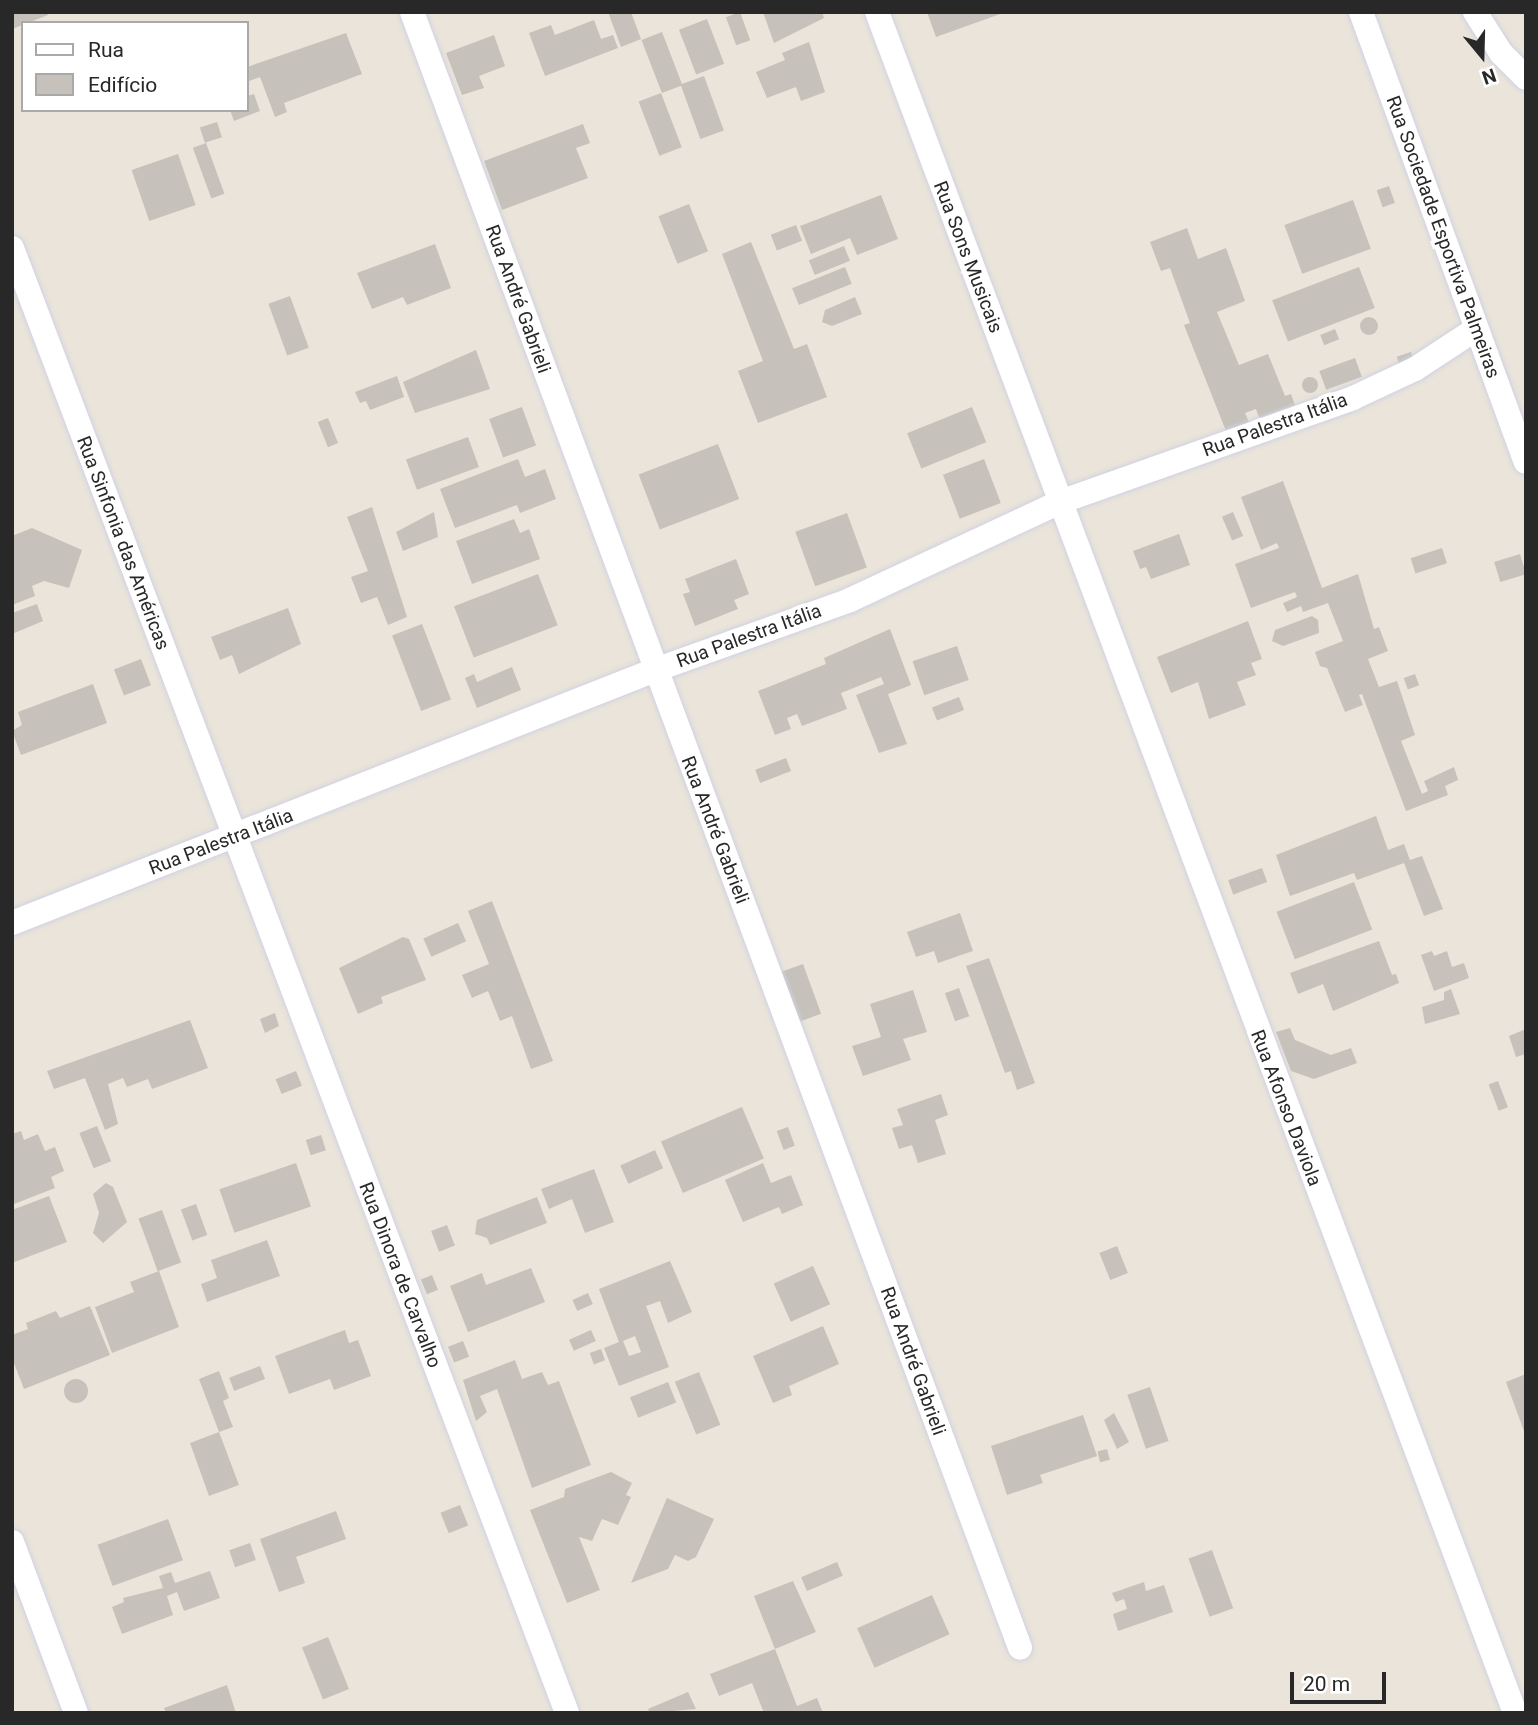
<!DOCTYPE html>
<html>
<head>
<meta charset="utf-8">
<style>
  body { margin:0 }
  #map { position:relative; width:1538px; height:1725px; overflow:hidden; background:#ebe4da; font-family:Roboto,sans-serif }
  div>[style] { position:absolute }
  .building>* { inset:0; background:#c6c1ba; transform-origin:0 0 }
  .round { border-radius:50% }
  .roads { filter:drop-shadow(0 0 2px #cfd2e2) drop-shadow(0 0 2px #cfd2e2) }
  .street>* { height:24px; margin:-12px; padding:0 12px; transform-origin:12px; border-radius:12px; background:#fff }
  span { translate:-50% -50%; white-space:nowrap; text-align:center; line-height:1.15; -webkit-text-stroke:7px #fff; paint-order:stroke }
  .street-label { font-size:19px; color:#282828 }
  .frame { position:absolute; inset:0; border:14px solid #282828; pointer-events:none }
  .legend { position:absolute; left:21px; top:21px; width:228px; height:91px; box-sizing:border-box; background:#fff; border:2px solid #a9a9a9; margin:0; padding:9px 12px; list-style:none; font-size:21px; color:#282828 }
  .legend li { display:flex; align-items:center; gap:14px; height:35px }
  .legend b { width:35px; border:2px solid #a9a9a9 }
  .north { position:absolute; left:1447px; top:21px; width:70px; height:70px; -webkit-text-stroke:5px #fff; paint-order:stroke; rotate:161deg; font-size:19px; font-weight:700; line-height:28px; text-align:center; color:#282828 }
  .north::after { content:''; display:block; margin:auto; width:24px; height:32px; background:#282828; clip-path:polygon(50% 0,100% 100%,50% 72%,0 100%) }
  .scale { position:absolute; left:1290px; top:1672px; width:96px; height:32px; box-sizing:border-box; border:4px solid #282828; border-top:0; padding-left:9px; font-size:21px; line-height:24px; white-space:nowrap; color:#282828; -webkit-text-stroke:5px #fff; paint-order:stroke }
</style>
</head>
<body>
<div id="map">
  <div class="building">
    <i style="clip-path:polygon(12px 12px,47px 12px,48px 15px,12px 29px)"></i>
    <i style="clip-path:polygon(608px 12px,631px 12px,641px 39px,621px 47px)"></i>
    <i style="left:740px;top:12px;width:30px;height:15px;rotate:70deg"></i>
    <i style="clip-path:polygon(763px 12px,822px 12px,824px 18px,774px 43px)"></i>
    <i style="clip-path:polygon(927px 12px,1003px 12px,1003px 13px,936px 37px)"></i>
    <i style="left:707px;top:19px;width:48px;height:30px;rotate:69deg"></i>
    <i style="clip-path:polygon(594px 20px,601px 39px,613px 35px,618px 48px,545px 76px,529px 33px,551px 25px,555px 35px)"></i>
    <i style="left:662px;top:32px;width:57px;height:22px;rotate:69deg"></i>
    <i style="clip-path:polygon(346px 33px,362px 74px,284px 103px,287px 112px,275px 117px,260px 77px,249px 81px,247px 67px)"></i>
    <i style="clip-path:polygon(494px 35px,505px 66px,479px 76px,484px 88px,462px 95px,446px 53px)"></i>
    <i style="clip-path:polygon(809px 42px,825px 92px,801px 101px,796px 87px,767px 98px,756px 72px,785px 60px,782px 53px)"></i>
    <i style="left:704px;top:76px;width:58px;height:25px;rotate:70deg"></i>
    <i style="left:661px;top:93px;width:58px;height:24px;rotate:69deg"></i>
    <i style="clip-path:polygon(254px 94px,260px 111px,234px 121px,230px 110px,247px 110px,247px 96px)"></i>
    <i style="left:217px;top:122px;width:16px;height:18px;rotate:72deg"></i>
    <i style="clip-path:polygon(583px 124px,590px 143px,576px 148px,588px 178px,502px 210px,484px 161px)"></i>
    <i style="left:206px;top:143px;width:54px;height:14px;rotate:70deg"></i>
    <i style="left:178px;top:154px;width:54px;height:49px;rotate:71deg"></i>
    <i style="left:1389px;top:186px;width:18px;height:13px;rotate:71deg"></i>
    <i style="clip-path:polygon(881px 195px,898px 239px,857px 255px,850px 238px,811px 254px,800px 226px)"></i>
    <i style="left:1353px;top:200px;width:52px;height:73px;rotate:70deg"></i>
    <i style="left:689px;top:204px;width:51px;height:33px;rotate:68deg"></i>
    <i style="left:796px;top:225px;width:17px;height:27px;rotate:69deg"></i>
    <i style="clip-path:polygon(1187px 228px,1198px 259px,1226px 248px,1245px 301px,1217px 312px,1239px 365px,1268px 354px,1285px 396px,1291px 394px,1295px 405px,1259px 418px,1256px 409px,1245px 413px,1249px 422px,1226px 431px,1184px 325px,1190px 323px,1170px 268px,1161px 271px,1150px 242px)"></i>
    <i style="clip-path:polygon(751px 242px,794px 349px,807px 344px,827px 397px,758px 423px,738px 371px,763px 361px,722px 254px)"></i>
    <i style="clip-path:polygon(435px 244px,451px 288px,407px 305px,403px 297px,372px 309px,357px 273px)"></i>
    <i style="left:844px;top:246px;width:16px;height:38px;rotate:68deg"></i>
    <i style="left:845px;top:267px;width:18px;height:57px;rotate:68deg"></i>
    <i style="left:1359px;top:267px;width:44px;height:93px;rotate:69deg"></i>
    <i style="left:290px;top:296px;width:55px;height:23px;rotate:70deg"></i>
    <i style="clip-path:polygon(855px 297px,862px 314px,832px 326px,822px 322px,825px 310px)"></i>
    <i class="round" style="left:1360px;top:317px;width:18px;height:18px"></i>
    <i style="left:1335px;top:329px;width:11px;height:16px;rotate:68deg"></i>
    <i style="clip-path:polygon(476px 350px,490px 389px,415px 413px,403px 382px)"></i>
    <i style="left:1411px;top:352px;width:9px;height:15px;rotate:72deg"></i>
    <i style="left:1355px;top:358px;width:20px;height:38px;rotate:70deg"></i>
    <i style="clip-path:polygon(397px 376px,404px 397px,370px 410px,366px 401px,360px 403px,355px 392px)"></i>
    <i class="round" style="left:1302px;top:377px;width:16px;height:16px"></i>
    <i style="left:522px;top:407px;width:41px;height:35px;rotate:70deg"></i>
    <i style="left:972px;top:407px;width:38px;height:70px;rotate:68deg"></i>
    <i style="left:328px;top:418px;width:27px;height:11px;rotate:68deg"></i>
    <i style="left:468px;top:437px;width:32px;height:66px;rotate:70deg"></i>
    <i style="left:718px;top:444px;width:59px;height:85px;rotate:69deg"></i>
    <i style="clip-path:polygon(518px 459px,525px 477px,545px 469px,556px 499px,520px 513px,517px 505px,455px 528px,440px 489px)"></i>
    <i style="left:984px;top:459px;width:47px;height:44px;rotate:69deg"></i>
    <i style="clip-path:polygon(1283px 481px,1322px 588px,1358px 574px,1374px 629px,1379px 627px,1388px 651px,1368px 659px,1379px 687px,1397px 681px,1415px 735px,1401px 741px,1422px 794px,1428px 791px,1424px 781px,1454px 767px,1458px 780px,1445px 786px,1448px 795px,1406px 811px,1362px 694px,1359px 695px,1363px 705px,1345px 712px,1327px 668px,1320px 666px,1315px 652px,1343px 641px,1328px 603px,1303px 612px,1301px 606px,1287px 612px,1283px 603px,1297px 597px,1295px 592px,1251px 608px,1235px 564px,1279px 548px,1277px 543px,1261px 550px,1241px 497px)"></i>
    <i style="clip-path:polygon(372px 507px,407px 617px,388px 625px,377px 597px,361px 603px,351px 577px,368px 571px,347px 517px)"></i>
    <i style="clip-path:polygon(434px 512px,438px 537px,403px 551px,396px 532px)"></i>
    <i style="left:1233px;top:512px;width:26px;height:12px;rotate:67deg"></i>
    <i style="left:847px;top:513px;width:58px;height:55px;rotate:70deg"></i>
    <i style="clip-path:polygon(514px 519px,520px 533px,529px 529px,540px 559px,472px 584px,456px 541px)"></i>
    <i style="clip-path:polygon(32px 528px,82px 550px,69px 588px,44px 581px,32px 586px,35px 596px,12px 605px,12px 536px)"></i>
    <i style="clip-path:polygon(1179px 534px,1190px 565px,1151px 579px,1146px 567px,1140px 569px,1133px 551px)"></i>
    <i style="left:1442px;top:548px;width:16px;height:33px;rotate:72deg"></i>
    <i style="left:1520px;top:554px;width:21px;height:27px;rotate:73deg"></i>
    <i style="clip-path:polygon(736px 559px,749px 594px,734px 600px,738px 609px,695px 626px,683px 594px,690px 592px,685px 579px)"></i>
    <i style="left:538px;top:574px;width:55px;height:90px;rotate:69deg"></i>
    <i style="clip-path:polygon(37px 604px,43px 621px,12px 634px,12px 613px)"></i>
    <i style="clip-path:polygon(288px 608px,301px 644px,239px 674px,232px 655px,220px 660px,211px 637px)"></i>
    <i style="clip-path:polygon(1312px 616px,1318px 620px,1319px 633px,1283px 646px,1272px 641px,1275px 630px)"></i>
    <i style="clip-path:polygon(1248px 621px,1262px 659px,1251px 663px,1256px 675px,1237px 682px,1246px 705px,1209px 719px,1198px 682px,1171px 693px,1157px 657px)"></i>
    <i style="left:422px;top:624px;width:81px;height:32px;rotate:69deg"></i>
    <i style="clip-path:polygon(890px 629px,911px 685px,888px 694px,907px 744px,879px 753px,856px 695px,884px 684px,881px 677px,841px 693px,847px 709px,802px 726px,797px 714px,787px 718px,791px 729px,775px 735px,758px 691px,826px 664px,824px 658px)"></i>
    <i style="left:957px;top:646px;width:36px;height:47px;rotate:71deg"></i>
    <i style="left:141px;top:659px;width:28px;height:29px;rotate:69deg"></i>
    <i style="clip-path:polygon(512px 667px,521px 690px,477px 708px,465px 678px,474px 674px,477px 682px)"></i>
    <i style="left:1415px;top:674px;width:12px;height:12px;rotate:70deg"></i>
    <i style="clip-path:polygon(93px 684px,107px 723px,21px 755px,12px 731px,22px 725px,18px 712px)"></i>
    <i style="left:959px;top:697px;width:14px;height:29px;rotate:69deg"></i>
    <i style="left:786px;top:758px;width:14px;height:33px;rotate:69deg"></i>
    <i style="clip-path:polygon(1376px 816px,1388px 850px,1404px 844px,1410px 860px,1422px 856px,1443px 909px,1424px 916px,1404px 863px,1357px 880px,1354px 873px,1290px 896px,1276px 855px)"></i>
    <i style="left:1262px;top:868px;width:15px;height:36px;rotate:70deg"></i>
    <i style="left:1354px;top:882px;width:51px;height:83px;rotate:69deg"></i>
    <i style="clip-path:polygon(492px 901px,553px 1061px,531px 1069px,512px 1016px,500px 1021px,488px 991px,472px 998px,462px 975px,489px 964px,468px 911px)"></i>
    <i style="clip-path:polygon(960px 913px,973px 951px,938px 963px,934px 951px,916px 957px,907px 932px)"></i>
    <i style="left:458px;top:923px;width:20px;height:38px;rotate:66deg"></i>
    <i style="clip-path:polygon(403px 937px,409px 939px,426px 980px,381px 997px,383px 1003px,358px 1014px,339px 968px)"></i>
    <i style="clip-path:polygon(1379px 941px,1392px 975px,1396px 974px,1399px 983px,1333px 1011px,1323px 984px,1298px 994px,1290px 973px)"></i>
    <i style="clip-path:polygon(1432px 951px,1434px 956px,1447px 951px,1452px 967px,1464px 963px,1469px 978px,1434px 991px,1421px 955px)"></i>
    <i style="clip-path:polygon(989px 958px,1035px 1083px,1017px 1090px,1011px 1071px,1005px 1073px,966px 966px)"></i>
    <i style="left:803px;top:964px;width:53px;height:25px;rotate:70deg"></i>
    <i style="left:959px;top:988px;width:30px;height:15px;rotate:70deg"></i>
    <i style="clip-path:polygon(1451px 989px,1460px 1014px,1425px 1024px,1422px 1007px,1444px 1000px,1444px 992px)"></i>
    <i style="clip-path:polygon(913px 990px,927px 1032px,903px 1039px,911px 1060px,863px 1076px,852px 1046px,881px 1037px,870px 1004px)"></i>
    <i style="clip-path:polygon(275px 1013px,279px 1026px,265px 1033px,260px 1019px)"></i>
    <i style="clip-path:polygon(190px 1020px,208px 1068px,152px 1089px,148px 1079px,127px 1087px,123px 1078px,108px 1084px,118px 1124px,105px 1130px,85px 1078px,54px 1089px,47px 1071px)"></i>
    <i style="clip-path:polygon(1290px 1028px,1295px 1040px,1331px 1055px,1351px 1048px,1357px 1063px,1314px 1079px,1291px 1071px,1276px 1032px)"></i>
    <i style="clip-path:polygon(1526px 1029px,1526px 1054px,1516px 1057px,1509px 1036px)"></i>
    <i style="left:296px;top:1071px;width:16px;height:22px;rotate:68deg"></i>
    <i style="left:1498px;top:1081px;width:28px;height:10px;rotate:69deg"></i>
    <i style="clip-path:polygon(941px 1094px,948px 1115px,935px 1120px,946px 1154px,918px 1163px,912px 1145px,899px 1149px,892px 1128px,903px 1125px,897px 1109px)"></i>
    <i style="left:742px;top:1107px;width:56px;height:88px;rotate:67deg"></i>
    <i style="left:97px;top:1126px;width:38px;height:19px;rotate:68deg"></i>
    <i style="left:788px;top:1127px;width:20px;height:12px;rotate:70deg"></i>
    <i style="clip-path:polygon(21px 1131px,24px 1140px,38px 1134px,45px 1151px,55px 1147px,64px 1171px,51px 1177px,55px 1188px,14px 1204px,12px 1134px)"></i>
    <i style="left:321px;top:1135px;width:16px;height:16px;rotate:72deg"></i>
    <i style="left:655px;top:1150px;width:20px;height:38px;rotate:66deg"></i>
    <i style="left:296px;top:1163px;width:46px;height:81px;rotate:71deg"></i>
    <i style="clip-path:polygon(763px 1163px,771px 1183px,791px 1175px,803px 1205px,782px 1214px,779px 1207px,743px 1222px,725px 1180px)"></i>
    <i style="clip-path:polygon(594px 1169px,614px 1222px,585px 1233px,572px 1199px,549px 1209px,541px 1189px)"></i>
    <i style="clip-path:polygon(106px 1183px,113px 1187px,127px 1222px,103px 1243px,93px 1233px,99px 1213px,93px 1194px)"></i>
    <i style="clip-path:polygon(49px 1196px,67px 1242px,12px 1263px,12px 1210px)"></i>
    <i style="clip-path:polygon(537px 1197px,547px 1223px,490px 1245px,487px 1238px,475px 1234px,477px 1220px)"></i>
    <i style="left:196px;top:1204px;width:33px;height:16px;rotate:70deg"></i>
    <i style="left:162px;top:1210px;width:56px;height:25px;rotate:70deg"></i>
    <i style="left:447px;top:1225px;width:22px;height:17px;rotate:69deg"></i>
    <i style="clip-path:polygon(267px 1240px,280px 1276px,207px 1302px,201px 1284px,217px 1278px,211px 1260px)"></i>
    <i style="left:1117px;top:1246px;width:29px;height:19px;rotate:68deg"></i>
    <i style="clip-path:polygon(evenodd,670px 1261px,692px 1312px,668px 1323px,660px 1301px,646px 1306px,669px 1367px,619px 1386px,604px 1348px,619px 1342px,599px 1289px,670px 1261px,635px 1336px,641px 1352px,629px 1356px,623px 1341px,635px 1336px)"></i>
    <i style="left:813px;top:1266px;width:42px;height:43px;rotate:66deg"></i>
    <i style="clip-path:polygon(531px 1268px,545px 1302px,468px 1332px,450px 1286px,482px 1273px,486px 1285px)"></i>
    <i style="clip-path:polygon(159px 1271px,179px 1327px,112px 1353px,95px 1307px,134px 1292px,130px 1282px)"></i>
    <i style="left:432px;top:1275px;width:16px;height:12px;rotate:68deg"></i>
    <i style="left:588px;top:1293px;width:12px;height:17px;rotate:66deg"></i>
    <i style="clip-path:polygon(90px 1306px,110px 1355px,24px 1389px,12px 1358px,12px 1335px,28px 1329px,26px 1323px,56px 1311px,60px 1318px)"></i>
    <i style="clip-path:polygon(823px 1326px,839px 1364px,789px 1386px,792px 1395px,773px 1403px,753px 1356px)"></i>
    <i style="clip-path:polygon(345px 1330px,349px 1343px,358px 1340px,371px 1376px,334px 1390px,330px 1379px,289px 1394px,275px 1356px)"></i>
    <i style="left:591px;top:1330px;width:12px;height:24px;rotate:66deg"></i>
    <i style="left:463px;top:1341px;width:17px;height:16px;rotate:69deg"></i>
    <i style="left:601px;top:1349px;width:12px;height:12px;rotate:70deg"></i>
    <i style="clip-path:polygon(515px 1360px,522px 1379px,542px 1372px,548px 1385px,559px 1381px,591px 1465px,532px 1488px,497px 1389px,480px 1396px,487px 1412px,476px 1421px,463px 1380px)"></i>
    <i style="left:260px;top:1366px;width:14px;height:33px;rotate:69deg"></i>
    <i style="clip-path:polygon(219px 1371px,229px 1398px,223px 1401px,233px 1427px,219px 1432px,239px 1485px,209px 1496px,190px 1443px,219px 1432px,199px 1379px)"></i>
    <i style="left:699px;top:1372px;width:57px;height:26px;rotate:68deg"></i>
    <i style="clip-path:polygon(1526px 1374px,1526px 1434px,1525px 1434px,1506px 1382px)"></i>
    <i class="round" style="left:64px;top:1379px;width:24px;height:24px"></i>
    <i style="left:668px;top:1382px;width:22px;height:41px;rotate:68deg"></i>
    <i style="left:1150px;top:1387px;width:57px;height:24px;rotate:71deg"></i>
    <i style="clip-path:polygon(1114px 1413px,1129px 1442px,1117px 1449px,1104px 1420px)"></i>
    <i style="clip-path:polygon(1083px 1415px,1097px 1456px,1040px 1475px,1043px 1483px,1007px 1495px,991px 1446px)"></i>
    <i style="left:1107px;top:1449px;width:11px;height:10px;rotate:75deg"></i>
    <i style="clip-path:polygon(611px 1472px,632px 1483px,626px 1495px,631px 1497px,618px 1525px,602px 1519px,592px 1541px,579px 1537px,600px 1590px,567px 1603px,530px 1510px,564px 1497px,565px 1489px)"></i>
    <i style="clip-path:polygon(667px 1498px,714px 1519px,696px 1557px,688px 1561px,675px 1555px,668px 1569px,631px 1583px)"></i>
    <i style="left:460px;top:1505px;width:22px;height:21px;rotate:68deg"></i>
    <i style="clip-path:polygon(336px 1511px,346px 1539px,296px 1557px,305px 1583px,279px 1592px,260px 1539px)"></i>
    <i style="left:168px;top:1519px;width:44px;height:75px;rotate:70deg"></i>
    <i style="left:250px;top:1543px;width:18px;height:22px;rotate:71deg"></i>
    <i style="left:1212px;top:1550px;width:62px;height:25px;rotate:70deg"></i>
    <i style="left:837px;top:1562px;width:15px;height:39px;rotate:67deg"></i>
    <i style="clip-path:polygon(210px 1571px,220px 1598px,184px 1611px,177px 1592px,167px 1596px,173px 1615px,122px 1634px,112px 1607px,124px 1602px,123px 1598px,163px 1588px,159px 1576px,171px 1572px,175px 1583px)"></i>
    <i style="clip-path:polygon(793px 1581px,816px 1632px,775px 1649px,797px 1706px,817px 1698px,823px 1713px,764px 1713px,752px 1683px,719px 1696px,710px 1674px,775px 1649px,754px 1596px)"></i>
    <i style="clip-path:polygon(1144px 1582px,1146px 1591px,1164px 1585px,1173px 1612px,1118px 1631px,1113px 1614px,1127px 1609px,1124px 1599px,1116px 1602px,1112px 1593px)"></i>
    <i style="left:932px;top:1595px;width:43px;height:82px;rotate:66deg"></i>
    <i style="left:328px;top:1637px;width:56px;height:28px;rotate:68deg"></i>
    <i style="clip-path:polygon(227px 1685px,236px 1713px,166px 1713px,164px 1708px)"></i>
    <i style="clip-path:polygon(688px 1692px,696px 1709px,650px 1713px,648px 1709px)"></i>
  </div>
  <div class="roads">
    <div class="street">
      <i style="left:412px;top:12px;width:1745px;rotate:69.61deg"></i>
      <i style="left:877px;top:12px;width:1817px;rotate:69.44deg"></i>
      <i style="left:1361px;top:12px;width:479px;rotate:69.9deg"></i>
      <i style="left:1475px;top:12px;width:49px;rotate:57.6deg"></i>
      <i style="left:1501px;top:53px;width:35px;rotate:45deg"></i>
      <i style="left:12px;top:248px;width:1567px;rotate:69.25deg"></i>
      <i style="left:12px;top:923px;width:691px;rotate:-21.48deg"></i>
      <i style="left:655px;top:670px;width:207px;rotate:-19.7deg"></i>
      <i style="left:850px;top:600px;width:232px;rotate:-25deg"></i>
      <i style="left:1060px;top:502px;width:311px;rotate:-19.5deg"></i>
      <i style="left:1353px;top:398px;width:68px;rotate:-25.1deg"></i>
      <i style="left:1415px;top:369px;width:73px;rotate:-33.3deg"></i>
      <i style="left:12px;top:1542px;width:183px;rotate:69.5deg"></i>
    </div>
  </div>
  <div class="street-label">
    <span style="left:1443px;top:237px;rotate:70deg">Rua Sociedade Esportiva Palmeiras</span>
    <span style="left:968px;top:257px;rotate:69deg">Rua Sons Musicais</span>
    <span style="left:518px;top:299px;rotate:70deg">Rua André Gabrieli</span>
    <span style="left:1275px;top:425px;rotate:-20deg">Rua Palestra Itália</span>
    <span style="left:123px;top:543px;rotate:69deg">Rua Sinfonia das Américas</span>
    <span style="left:749px;top:636px;rotate:-20deg">Rua Palestra Itália</span>
    <span style="left:715px;top:830px;rotate:69deg">Rua André Gabrieli</span>
    <span style="left:221px;top:842px;rotate:-21deg">Rua Palestra Itália</span>
    <span style="left:1286px;top:1108px;rotate:69deg">Rua Afonso Daviola</span>
    <span style="left:400px;top:1275px;rotate:69deg">Rua Dinora de Carvalho</span>
    <span style="left:913px;top:1361px;rotate:70deg">Rua André Gabrieli</span>
  </div>
  <div class="frame"></div>
  <ul class="legend">
  <li><b style="height:9px;background:#fff"></b>Rua</li>
  <li><b style="height:19px;background:#c6c1ba"></b>Edifício</li>
  </ul>
  <div class="north">N</div>
  <div class="scale">20 m</div>
</div>
</body>
</html>
